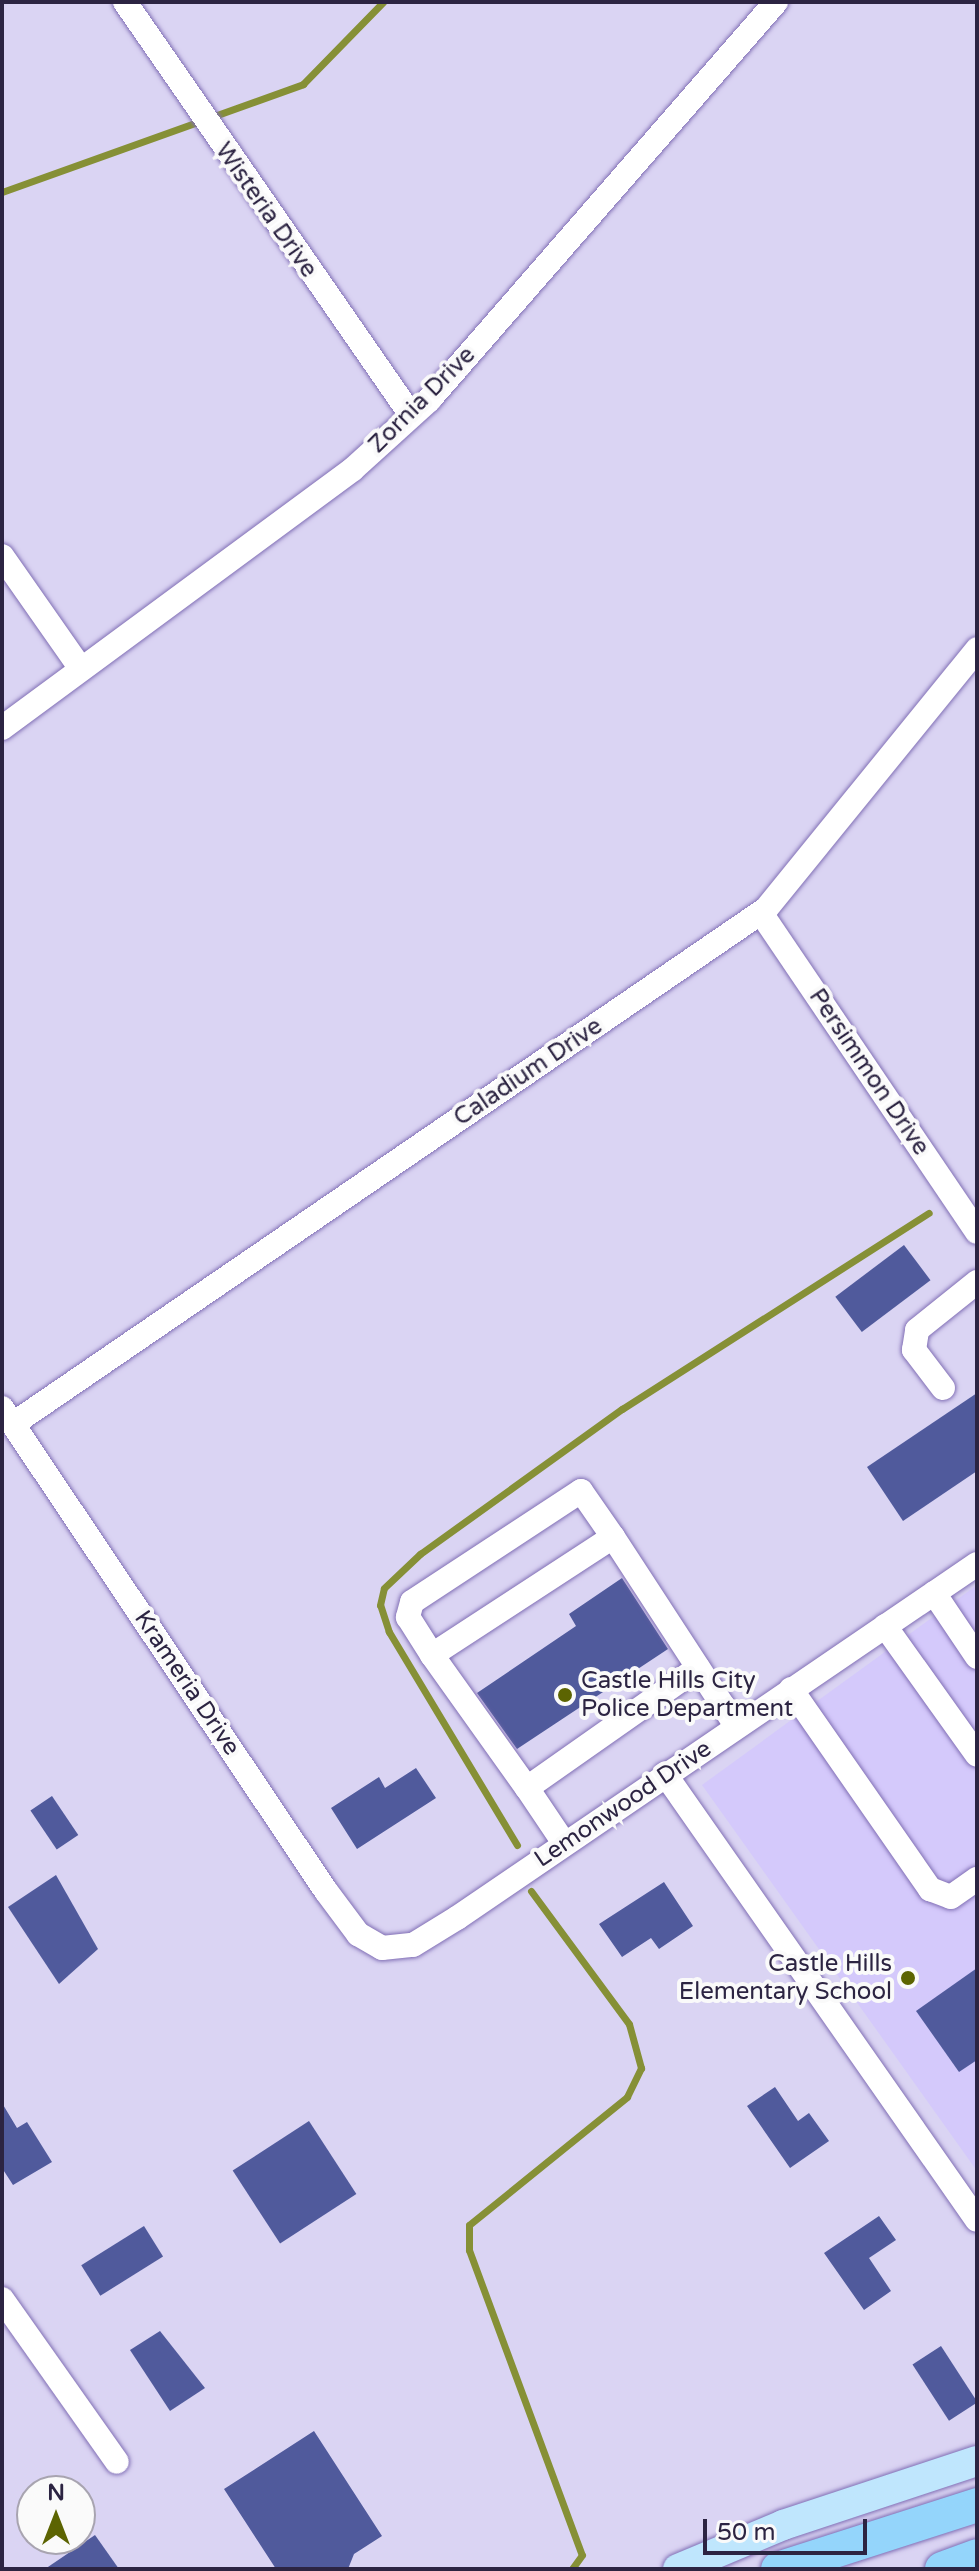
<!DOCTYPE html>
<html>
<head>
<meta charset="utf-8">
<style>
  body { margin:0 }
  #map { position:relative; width:979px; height:2571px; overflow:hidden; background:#dad4f3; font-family:"Varela Round",sans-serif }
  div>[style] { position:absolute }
  .built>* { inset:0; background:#d4c9fb }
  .stream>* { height:7px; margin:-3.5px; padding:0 3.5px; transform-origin:3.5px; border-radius:3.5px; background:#869036 }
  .building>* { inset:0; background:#505a9c; transform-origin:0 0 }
  .roads { filter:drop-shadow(0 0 2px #816fb5) drop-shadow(0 0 2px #816fb5) }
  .minor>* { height:24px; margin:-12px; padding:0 12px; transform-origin:12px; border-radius:12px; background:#fff }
  .major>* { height:30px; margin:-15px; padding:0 15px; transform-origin:15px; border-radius:15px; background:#bfe6fd }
  .highway>* { height:34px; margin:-17px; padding:0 17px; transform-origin:17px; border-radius:17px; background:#94d5fb }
  .dots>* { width:22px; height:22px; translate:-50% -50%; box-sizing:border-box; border:4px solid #fafafa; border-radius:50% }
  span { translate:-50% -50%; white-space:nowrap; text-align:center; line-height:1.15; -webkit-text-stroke:8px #fafafa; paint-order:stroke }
  .street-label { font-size:24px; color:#2c2442 }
  .poi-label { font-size:24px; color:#2c2442 }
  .left { translate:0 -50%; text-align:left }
  .right { translate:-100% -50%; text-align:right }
  .frame { position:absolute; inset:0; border:4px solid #2c2442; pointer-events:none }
  .north { position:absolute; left:16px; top:2475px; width:80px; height:80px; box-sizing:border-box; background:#fafafa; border:2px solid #a8a4b0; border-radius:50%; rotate:0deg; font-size:22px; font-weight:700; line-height:32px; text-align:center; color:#2c2442 }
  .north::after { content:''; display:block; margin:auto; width:28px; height:36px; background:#5c6402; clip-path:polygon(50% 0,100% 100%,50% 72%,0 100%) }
  .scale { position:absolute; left:703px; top:2519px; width:164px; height:36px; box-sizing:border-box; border:4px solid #2c2442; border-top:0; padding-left:10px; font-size:24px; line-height:28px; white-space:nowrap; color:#2c2442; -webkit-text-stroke:6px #fafafa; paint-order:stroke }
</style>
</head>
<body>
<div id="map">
  <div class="built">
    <i style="clip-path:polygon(977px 1585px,977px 2171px,702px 1785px)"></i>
  </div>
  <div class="stream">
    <i style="left:2px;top:192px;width:320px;rotate:-19.7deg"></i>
    <i style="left:303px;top:84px;width:115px;rotate:-45.7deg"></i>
    <i style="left:517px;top:1845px;width:249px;rotate:-121deg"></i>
    <i style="left:389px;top:1632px;width:28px;rotate:-108deg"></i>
    <i style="left:380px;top:1605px;width:17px;rotate:-77deg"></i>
    <i style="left:384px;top:1588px;width:50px;rotate:-43.4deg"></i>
    <i style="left:420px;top:1554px;width:249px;rotate:-35.7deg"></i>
    <i style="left:622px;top:1409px;width:364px;rotate:-32.6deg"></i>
    <i style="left:531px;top:1891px;width:165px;rotate:53.6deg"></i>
    <i style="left:629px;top:2024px;width:46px;rotate:74.7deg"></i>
    <i style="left:641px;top:2068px;width:32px;rotate:116deg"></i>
    <i style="left:627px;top:2097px;width:203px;rotate:141deg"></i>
    <i style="left:469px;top:2225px;width:25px;rotate:90deg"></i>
    <i style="left:469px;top:2250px;width:325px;rotate:69.7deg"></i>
    <i style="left:582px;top:2555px;width:17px;rotate:126deg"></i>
  </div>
  <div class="building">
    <i style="left:904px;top:1245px;width:44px;height:86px;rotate:53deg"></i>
    <i style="clip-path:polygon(977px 1393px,977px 1471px,903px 1521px,867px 1467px)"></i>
    <i style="clip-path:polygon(622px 1578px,668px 1649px,517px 1749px,477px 1693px,576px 1626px,569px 1614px)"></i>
    <i style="clip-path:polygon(416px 1768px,436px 1798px,357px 1849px,331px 1808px,379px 1777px,385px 1788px)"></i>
    <i style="left:52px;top:1796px;width:47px;height:26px;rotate:56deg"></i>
    <i style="clip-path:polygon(56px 1875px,98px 1949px,59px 1984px,8px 1907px)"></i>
    <i style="clip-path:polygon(664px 1882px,693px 1926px,659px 1949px,651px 1938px,622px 1957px,599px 1924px)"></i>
    <i style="clip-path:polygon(977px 1968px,977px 2060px,959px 2072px,916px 2011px)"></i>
    <i style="clip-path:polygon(775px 2087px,798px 2121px,809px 2113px,829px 2141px,790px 2168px,747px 2106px)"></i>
    <i style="clip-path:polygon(2px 2103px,17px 2128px,27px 2122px,52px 2162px,13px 2185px,2px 2168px)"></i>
    <i style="left:309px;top:2121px;width:87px;height:91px;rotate:57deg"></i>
    <i style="clip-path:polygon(879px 2216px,896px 2240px,869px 2258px,891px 2291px,864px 2310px,824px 2253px)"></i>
    <i style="left:144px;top:2226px;width:36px;height:74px;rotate:58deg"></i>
    <i style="clip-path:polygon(160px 2331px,205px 2388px,170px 2411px,130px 2350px)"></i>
    <i style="left:941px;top:2346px;width:67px;height:34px;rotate:57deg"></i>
    <i style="clip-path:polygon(314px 2431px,382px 2536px,354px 2554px,348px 2569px,276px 2569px,224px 2489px)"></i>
    <i style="clip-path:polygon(95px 2535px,119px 2569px,45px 2569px)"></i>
  </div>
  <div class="roads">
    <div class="minor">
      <i style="left:125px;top:2px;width:502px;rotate:55.3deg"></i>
      <i style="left:2px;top:556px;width:138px;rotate:55deg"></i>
      <i style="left:2px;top:728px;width:436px;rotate:-36.4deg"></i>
      <i style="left:353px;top:469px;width:103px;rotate:-42.2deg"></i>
      <i style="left:429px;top:400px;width:528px;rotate:-48.92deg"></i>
      <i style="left:761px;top:913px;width:385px;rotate:55.9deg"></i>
      <i style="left:943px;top:1388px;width:48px;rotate:-127.3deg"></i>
      <i style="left:914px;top:1350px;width:20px;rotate:-81deg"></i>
      <i style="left:917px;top:1330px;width:77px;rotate:-38.7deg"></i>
      <i style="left:2px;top:1408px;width:582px;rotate:56.15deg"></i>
      <i style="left:326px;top:1891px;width:54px;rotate:53.3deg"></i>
      <i style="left:358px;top:1934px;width:28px;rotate:30deg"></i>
      <i style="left:382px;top:1948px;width:31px;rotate:-6deg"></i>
      <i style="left:413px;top:1945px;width:52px;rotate:-31.5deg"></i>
      <i style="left:457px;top:1918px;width:629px;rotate:-34.25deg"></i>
      <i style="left:13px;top:1424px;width:912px;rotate:-34.37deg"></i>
      <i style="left:766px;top:909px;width:335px;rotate:-50.9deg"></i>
      <i style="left:613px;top:1537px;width:225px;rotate:56.9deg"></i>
      <i style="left:934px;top:1593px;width:77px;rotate:56.1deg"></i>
      <i style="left:885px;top:1626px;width:158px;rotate:54.5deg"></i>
      <i style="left:432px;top:1655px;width:216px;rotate:-33.1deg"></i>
      <i style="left:613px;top:1537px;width:56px;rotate:-124.8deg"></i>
      <i style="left:581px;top:1491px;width:202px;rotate:146.7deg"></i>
      <i style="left:412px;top:1602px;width:16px;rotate:105deg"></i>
      <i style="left:408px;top:1617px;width:45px;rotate:57.7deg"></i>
      <i style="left:432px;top:1655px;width:163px;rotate:54.5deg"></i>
      <i style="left:527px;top:1788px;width:66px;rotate:56.1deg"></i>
      <i style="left:791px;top:1689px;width:244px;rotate:55.2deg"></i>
      <i style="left:930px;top:1889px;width:22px;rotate:21deg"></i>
      <i style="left:951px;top:1897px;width:32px;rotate:-35deg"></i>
      <i style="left:665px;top:1774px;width:544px;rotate:55.03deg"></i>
      <i style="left:527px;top:1788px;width:209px;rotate:-35.1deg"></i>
      <i style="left:2px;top:2299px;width:199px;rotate:54.8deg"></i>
    </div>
    <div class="major">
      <i style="left:678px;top:2569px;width:114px;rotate:-22.7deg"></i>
      <i style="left:783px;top:2525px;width:204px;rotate:-18.3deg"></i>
    </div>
    <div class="highway">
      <i style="left:778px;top:2569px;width:209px;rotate:-17.8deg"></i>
      <i style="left:942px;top:2569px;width:37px;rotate:-20deg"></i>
    </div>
  </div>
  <div class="dots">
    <i style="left:565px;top:1695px;background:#5c6402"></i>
    <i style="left:908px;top:1978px;background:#5c6402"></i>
  </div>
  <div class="street-label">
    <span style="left:266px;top:210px;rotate:55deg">Wisteria Drive</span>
    <span style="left:422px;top:400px;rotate:-45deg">Zornia Drive</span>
    <span style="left:528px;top:1072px;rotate:-34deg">Caladium Drive</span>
    <span style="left:869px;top:1072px;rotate:56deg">Persimmon Drive</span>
    <span style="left:187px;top:1683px;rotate:56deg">Krameria Drive</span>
    <span style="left:623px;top:1804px;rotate:-34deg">Lemonwood Drive</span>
  </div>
  <div class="poi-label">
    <span class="left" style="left:581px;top:1695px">Castle Hills City<br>Police Department</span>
    <span class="right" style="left:892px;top:1978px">Castle Hills<br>Elementary School</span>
  </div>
  <div class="frame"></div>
  <div class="north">N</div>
  <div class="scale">50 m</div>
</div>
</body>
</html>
